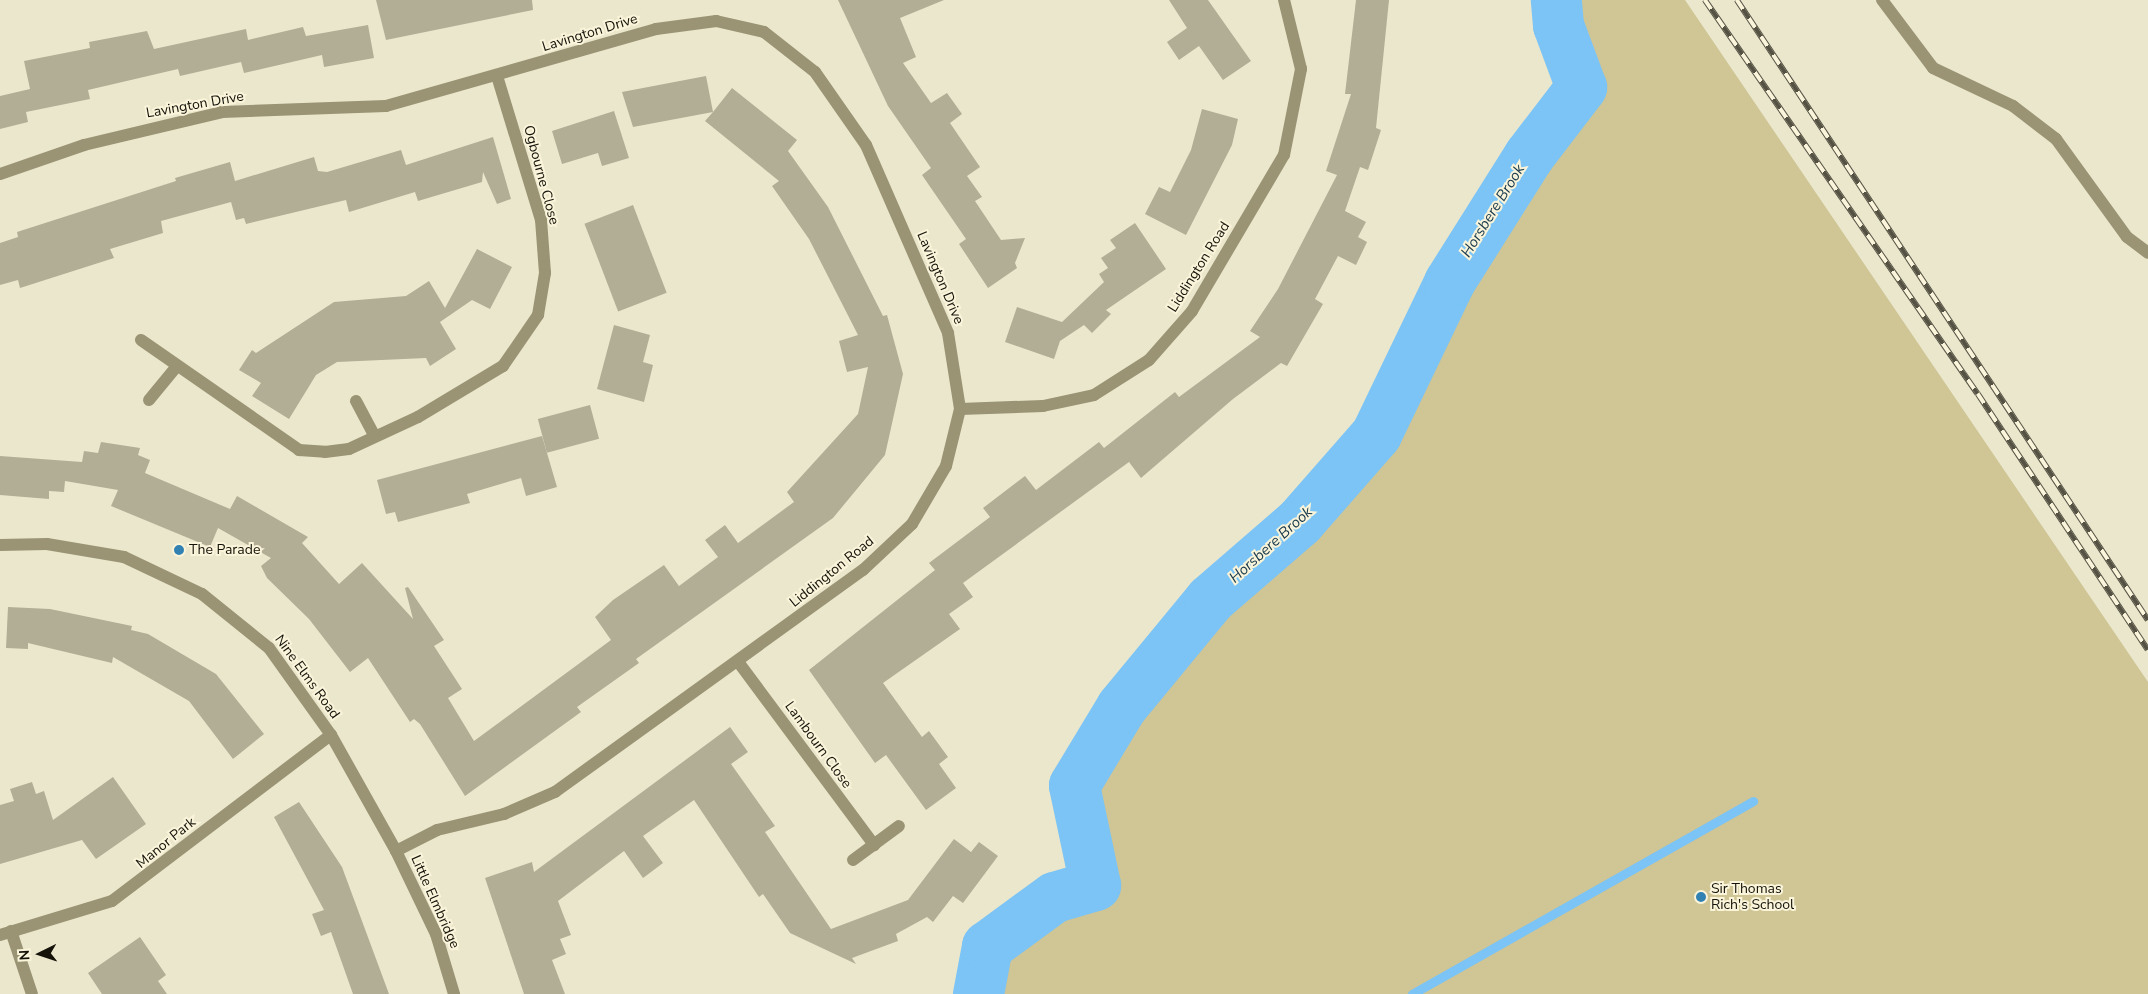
<!DOCTYPE html>
<html>
<head>
<meta charset="utf-8">
<style>
  body { margin:0 }
  #map { position:relative; width:2148px; height:994px; overflow:hidden; background:#ebe7cd; font-family:"Nunito Sans",sans-serif }
  div>[style] { position:absolute }
  .green>* { inset:0; background:#cfc595 }
  .stream>* { height:9px; margin:-4.5px; padding:0 4.5px; transform-origin:4.5px; border-radius:4.5px; background:#7bc4f5 }
  .river>* { height:51px; margin:-25.5px; padding:0 25.5px; transform-origin:25.5px; border-radius:25.5px; background:#7bc4f5 }
  .building>* { inset:0; background:#b2ad95; transform-origin:0 0 }
  .service>* { height:12px; margin:-6px; padding:0 6px; transform-origin:6px; border-radius:6px; background:#9a9474 }
  .minor>* { height:12px; margin:-6px; padding:0 6px; transform-origin:6px; border-radius:6px; background:#9a9474 }
  .rail>* { height:5.5px; margin-top:-2.75px; transform-origin:0; background:repeating-linear-gradient(90deg,#f9f4da 0 11px,#555244 0 22px); box-sizing:border-box; border-block:1px solid #555244 }
  .dots>* { width:14px; height:14px; translate:-50% -50%; box-sizing:border-box; border:2px solid #f9f4da; border-radius:50% }
  span { translate:-50% -50%; white-space:nowrap; text-align:center; line-height:1.15; -webkit-text-stroke:4px #f9f4da; paint-order:stroke }
  .street-label { font-size:14px; color:#141209 }
  .poi-label { font-size:14px; color:#141209 }
  .left { translate:0 -50%; text-align:left }
  .water-label { font-size:15px; color:#16374b; font-style:italic }
  .north { position:absolute; left:15px; top:929px; width:50px; height:50px; -webkit-text-stroke:4px #f9f4da; paint-order:stroke; rotate:266deg; font-size:14px; font-weight:700; line-height:20px; text-align:center; color:#141209 }
  .north::after { content:''; display:block; margin:auto; width:18px; height:22px; background:#141209; clip-path:polygon(50% 0,100% 100%,50% 72%,0 100%) }
</style>
</head>
<body>
<div id="map">
  <div class="green">
    <i style="clip-path:polygon(1556px 0,1685px 0,2148px 682px,2148px 994px,978px 994px,987px 946px,1054px 897px,1095px 885px,1074px 785px,1121px 707px,1210px 599px,1299px 522px,1376px 434px,1449px 282px,1529px 155px,1581px 87px,1558px 25px)"></i>
  </div>
  <div class="stream">
    <i style="left:1412px;top:994px;width:392px;rotate:-29.5deg"></i>
  </div>
  <div class="river">
    <i style="left:978px;top:994px;width:49px;rotate:-79.4deg"></i>
    <i style="left:987px;top:946px;width:83px;rotate:-36.2deg"></i>
    <i style="left:1054px;top:897px;width:43px;rotate:-16.3deg"></i>
    <i style="left:1095px;top:885px;width:102px;rotate:-101.9deg"></i>
    <i style="left:1074px;top:785px;width:91px;rotate:-58.9deg"></i>
    <i style="left:1121px;top:707px;width:140px;rotate:-50.5deg"></i>
    <i style="left:1210px;top:599px;width:118px;rotate:-40.9deg"></i>
    <i style="left:1299px;top:522px;width:117px;rotate:-48.8deg"></i>
    <i style="left:1376px;top:434px;width:169px;rotate:-64.3deg"></i>
    <i style="left:1449px;top:282px;width:150px;rotate:-57.8deg"></i>
    <i style="left:1529px;top:155px;width:86px;rotate:-52.6deg"></i>
    <i style="left:1581px;top:87px;width:66px;rotate:-110.4deg"></i>
    <i style="left:1558px;top:25px;width:25px;rotate:-95deg"></i>
  </div>
  <div class="building">
    <i style="clip-path:polygon(376px 0,532px 0,533px 10px,386px 40px)"></i>
    <i style="clip-path:polygon(838px 0,944px 0,900px 18px,916px 57px,903px 63px,931px 103px,947px 93px,962px 114px,950px 123px,980px 167px,967px 176px,982px 197px,975px 201px,1001px 240px,1025px 238px,1015px 263px,1017px 268px,988px 288px,959px 244px,966px 239px,922px 175px,931px 168px,888px 106px)"></i>
    <i style="clip-path:polygon(1169px 0,1208px 0,1251px 61px,1223px 80px,1199px 46px,1179px 60px,1167px 42px,1187px 28px)"></i>
    <i style="clip-path:polygon(1356px 0,1389px 0,1376px 128px,1381px 130px,1368px 170px,1360px 167px,1345px 211px,1366px 222px,1358px 237px,1367px 242px,1356px 265px,1338px 256px,1315px 299px,1323px 304px,1287px 366px,1281px 363px,1233px 399px,1141px 478px,1129px 462px,963px 583px,973px 597px,949px 614px,960px 629px,883px 683px,922px 737px,929px 731px,948px 757px,939px 764px,956px 788px,926px 810px,886px 755px,875px 763px,809px 670px,935px 570px,929px 563px,990px 517px,983px 508px,1025px 476px,1036px 490px,1099px 442px,1104px 448px,1175px 392px,1179px 397px,1260px 337px,1250px 331px,1278px 289px,1337px 175px,1326px 171px,1351px 94px,1345px 94px)"></i>
    <i style="clip-path:polygon(368px 25px,374px 58px,324px 67px,322px 55px,244px 73px,241px 62px,180px 76px,178px 69px,88px 90px,90px 99px,26px 112px,28px 122px,0 129px,0 96px,30px 89px,24px 61px,90px 48px,89px 42px,147px 31px,154px 49px,246px 29px,248px 40px,303px 27px,306px 36px)"></i>
    <i style="clip-path:polygon(706px 76px,713px 112px,732px 88px,797px 140px,788px 151px,828px 207px,883px 316px,887px 315px,903px 374px,885px 455px,833px 518px,636px 659px,639px 663px,577px 707px,581px 712px,465px 796px,420px 724px,414px 719px,410px 722px,368px 658px,350px 672px,309px 619px,267px 578px,261px 566px,271px 558px,218px 528px,210px 547px,111px 506px,118px 490px,65px 481px,64px 492px,49px 491px,49px 499px,0 495px,0 456px,82px 462px,84px 451px,98px 453px,101px 442px,140px 448px,138px 455px,150px 460px,145px 473px,230px 509px,237px 496px,308px 537px,302px 543px,339px 584px,362px 563px,413px 619px,405px 588px,408px 587px,444px 640px,434px 646px,462px 689px,448px 698px,474px 741px,611px 640px,595px 617px,613px 600px,664px 565px,679px 586px,718px 557px,705px 540px,725px 525px,738px 543px,794px 502px,787px 492px,858px 414px,868px 367px,847px 372px,839px 341px,858px 335px,809px 239px,772px 186px,779px 181px,705px 121px,713px 112px,633px 127px,622px 92px)"></i>
    <i style="clip-path:polygon(1202px 109px,1238px 119px,1232px 145px,1186px 235px,1145px 214px,1159px 187px,1170px 192px,1191px 150px)"></i>
    <i style="clip-path:polygon(614px 111px,629px 158px,602px 166px,598px 153px,562px 164px,552px 131px)"></i>
    <i style="clip-path:polygon(493px 137px,511px 199px,497px 204px,483px 172px,482px 182px,418px 201px,415px 192px,349px 212px,346px 200px,246px 224px,244px 218px,236px 220px,231px 202px,161px 221px,163px 233px,110px 249px,114px 258px,20px 288px,18px 280px,0 285px,0 243px,18px 237px,17px 232px,176px 181px,175px 178px,230px 162px,235px 181px,314px 157px,318px 171px,327px 172px,401px 150px,406px 165px)"></i>
    <i style="left:633px;top:205px;width:94px;height:52px;rotate:69deg"></i>
    <i style="clip-path:polygon(1135px 223px,1166px 269px,1106px 310px,1111px 314px,1092px 333px,1084px 325px,1060px 341px,1054px 359px,1005px 342px,1017px 307px,1062px 322px,1104px 282px,1099px 274px,1108px 268px,1101px 258px,1116px 248px,1110px 240px)"></i>
    <i style="clip-path:polygon(477px 249px,512px 267px,490px 309px,472px 300px,440px 322px,456px 349px,430px 366px,426px 358px,337px 362px,316px 375px,289px 419px,252px 396px,261px 383px,239px 370px,252px 350px,256px 353px,334px 302px,406px 296px,429px 281px,445px 308px)"></i>
    <i style="clip-path:polygon(614px 325px,650px 335px,643px 362px,653px 365px,644px 402px,597px 389px)"></i>
    <i style="left:590px;top:405px;width:35px;height:54px;rotate:75deg"></i>
    <i style="clip-path:polygon(542px 436px,557px 487px,526px 496px,521px 478px,467px 494px,470px 503px,398px 522px,395px 512px,386px 514px,377px 480px)"></i>
    <i style="clip-path:polygon(8px 607px,50px 609px,132px 626px,131px 630px,148px 634px,216px 674px,264px 734px,233px 759px,189px 701px,113px 657px,112px 663px,28px 643px,28px 649px,6px 648px)"></i>
    <i style="clip-path:polygon(730px 727px,748px 752px,731px 764px,775px 826px,765px 832px,831px 929px,908px 900px,954px 839px,971px 852px,979px 842px,998px 856px,963px 903px,953px 896px,933px 922px,927px 917px,896px 934px,898px 941px,852px 958px,856px 964px,790px 933px,763px 894px,759px 897px,694px 800px,643px 836px,663px 863px,643px 878px,624px 851px,558px 901px,571px 935px,560px 939px,566px 954px,552px 960px,565px 994px,524px 994px,485px 878px,532px 862px,534px 872px)"></i>
    <i style="clip-path:polygon(113px 777px,146px 824px,96px 859px,82px 840px,0 864px,0 805px,14px 801px,10px 789px,32px 782px,36px 794px,44px 791px,53px 820px)"></i>
    <i style="clip-path:polygon(299px 802px,342px 867px,389px 994px,353px 994px,331px 932px,321px 936px,312px 914px,324px 910px,274px 817px)"></i>
    <i style="clip-path:polygon(140px 937px,166px 975px,158px 981px,167px 994px,102px 994px,88px 973px)"></i>
  </div>
  <div class="service">
    <i style="left:1882px;top:0;width:85px;rotate:53.1deg"></i>
    <i style="left:1933px;top:68px;width:89px;rotate:25.4deg"></i>
    <i style="left:2013px;top:106px;width:54px;rotate:37.5deg"></i>
    <i style="left:2056px;top:139px;width:121px;rotate:54.1deg"></i>
    <i style="left:2127px;top:237px;width:26px;rotate:37deg"></i>
  </div>
  <div class="minor">
    <i style="left:0;top:174px;width:89px;rotate:-19deg"></i>
    <i style="left:84px;top:145px;width:142px;rotate:-13.4deg"></i>
    <i style="left:222px;top:112px;width:164px;rotate:-2.1deg"></i>
    <i style="left:386px;top:106px;width:281px;rotate:-15.9deg"></i>
    <i style="left:656px;top:29px;width:61px;rotate:-7.6deg"></i>
    <i style="left:716px;top:21px;width:49px;rotate:12.9deg"></i>
    <i style="left:764px;top:32px;width:65px;rotate:38.1deg"></i>
    <i style="left:815px;top:72px;width:89px;rotate:55.1deg"></i>
    <i style="left:866px;top:145px;width:205px;rotate:66.4deg"></i>
    <i style="left:948px;top:333px;width:77px;rotate:81deg"></i>
    <i style="left:141px;top:340px;width:193px;rotate:34.8deg"></i>
    <i style="left:299px;top:450px;width:26px;rotate:4deg"></i>
    <i style="left:325px;top:452px;width:24px;rotate:-7deg"></i>
    <i style="left:349px;top:449px;width:76px;rotate:-24.9deg"></i>
    <i style="left:418px;top:417px;width:99px;rotate:-31deg"></i>
    <i style="left:503px;top:366px;width:62px;rotate:-55.5deg"></i>
    <i style="left:538px;top:315px;width:43px;rotate:-80.5deg"></i>
    <i style="left:545px;top:273px;width:53px;rotate:-94.3deg"></i>
    <i style="left:541px;top:220px;width:151px;rotate:-107deg"></i>
    <i style="left:149px;top:400px;width:44px;rotate:-50.5deg"></i>
    <i style="left:356px;top:401px;width:40px;rotate:62deg"></i>
    <i style="left:0;top:545px;width:47px;rotate:-1.2deg"></i>
    <i style="left:47px;top:544px;width:78px;rotate:9.6deg"></i>
    <i style="left:124px;top:557px;width:86px;rotate:25.4deg"></i>
    <i style="left:202px;top:594px;width:86px;rotate:38.9deg"></i>
    <i style="left:269px;top:648px;width:107px;rotate:54.5deg"></i>
    <i style="left:331px;top:735px;width:133px;rotate:60.7deg"></i>
    <i style="left:396px;top:851px;width:92px;rotate:64.3deg"></i>
    <i style="left:436px;top:934px;width:63px;rotate:73.3deg"></i>
    <i style="left:739px;top:663px;width:227px;rotate:53.4deg"></i>
    <i style="left:396px;top:851px;width:46px;rotate:-27.1deg"></i>
    <i style="left:437px;top:830px;width:69px;rotate:-13.4deg"></i>
    <i style="left:504px;top:814px;width:56px;rotate:-23.3deg"></i>
    <i style="left:555px;top:792px;width:380px;rotate:-35.8deg"></i>
    <i style="left:863px;top:570px;width:67px;rotate:-43.2deg"></i>
    <i style="left:912px;top:524px;width:67px;rotate:-59.6deg"></i>
    <i style="left:946px;top:466px;width:59px;rotate:-76.2deg"></i>
    <i style="left:960px;top:409px;width:83px;rotate:-2.1deg"></i>
    <i style="left:1043px;top:406px;width:52px;rotate:-12.2deg"></i>
    <i style="left:1094px;top:395px;width:65px;rotate:-32.5deg"></i>
    <i style="left:1149px;top:360px;width:65px;rotate:-48.7deg"></i>
    <i style="left:1192px;top:311px;width:181px;rotate:-59.5deg"></i>
    <i style="left:1284px;top:155px;width:88px;rotate:-78.8deg"></i>
    <i style="left:1301px;top:69px;width:71px;rotate:-103.8deg"></i>
    <i style="left:853px;top:860px;width:57px;rotate:-36.5deg"></i>
    <i style="left:11px;top:931px;width:66px;rotate:71.6deg"></i>
    <i style="left:0;top:935px;width:117px;rotate:-16.9deg"></i>
    <i style="left:112px;top:901px;width:275px;rotate:-37.2deg"></i>
  </div>
  <div class="rail">
    <i style="left:1705px;top:0;width:479px;rotate:55.3deg"></i>
    <i style="left:1978px;top:394px;width:307px;rotate:56.4deg"></i>
    <i style="left:1737px;top:0;width:744px;rotate:56.46deg"></i>
  </div>
  <div class="dots">
    <i style="left:179px;top:550px;background:#3182b3"></i>
    <i style="left:1701px;top:897px;background:#3182b3"></i>
  </div>
  <div class="street-label">
    <span style="left:590px;top:33px;rotate:-17deg">Lavington Drive</span>
    <span style="left:195px;top:105px;rotate:-10deg">Lavington Drive</span>
    <span style="left:541px;top:175px;rotate:75deg">Ogbourne Close</span>
    <span style="left:1199px;top:267px;rotate:-58deg">Liddington Road</span>
    <span style="left:940px;top:278px;rotate:67deg">Lavington Drive</span>
    <span style="left:832px;top:572px;rotate:-39deg">Liddington Road</span>
    <span style="left:307px;top:677px;rotate:54deg">Nine Elms Road</span>
    <span style="left:818px;top:745px;rotate:54deg">Lambourn Close</span>
    <span style="left:166px;top:843px;rotate:-39deg">Manor Park</span>
    <span style="left:435px;top:902px;rotate:66deg">Little Elmbridge</span>
  </div>
  <div class="poi-label">
    <span class="left" style="left:189px;top:550px">The Parade</span>
    <span class="left" style="left:1711px;top:897px">Sir Thomas<br>Rich's School</span>
  </div>
  <div class="water-label">
    <span style="left:1493px;top:211px;rotate:-58deg">Horsbere Brook</span>
    <span style="left:1271px;top:545px;rotate:-42deg">Horsbere Brook</span>
  </div>
  <div class="north">N</div>
</div>
</body>
</html>
